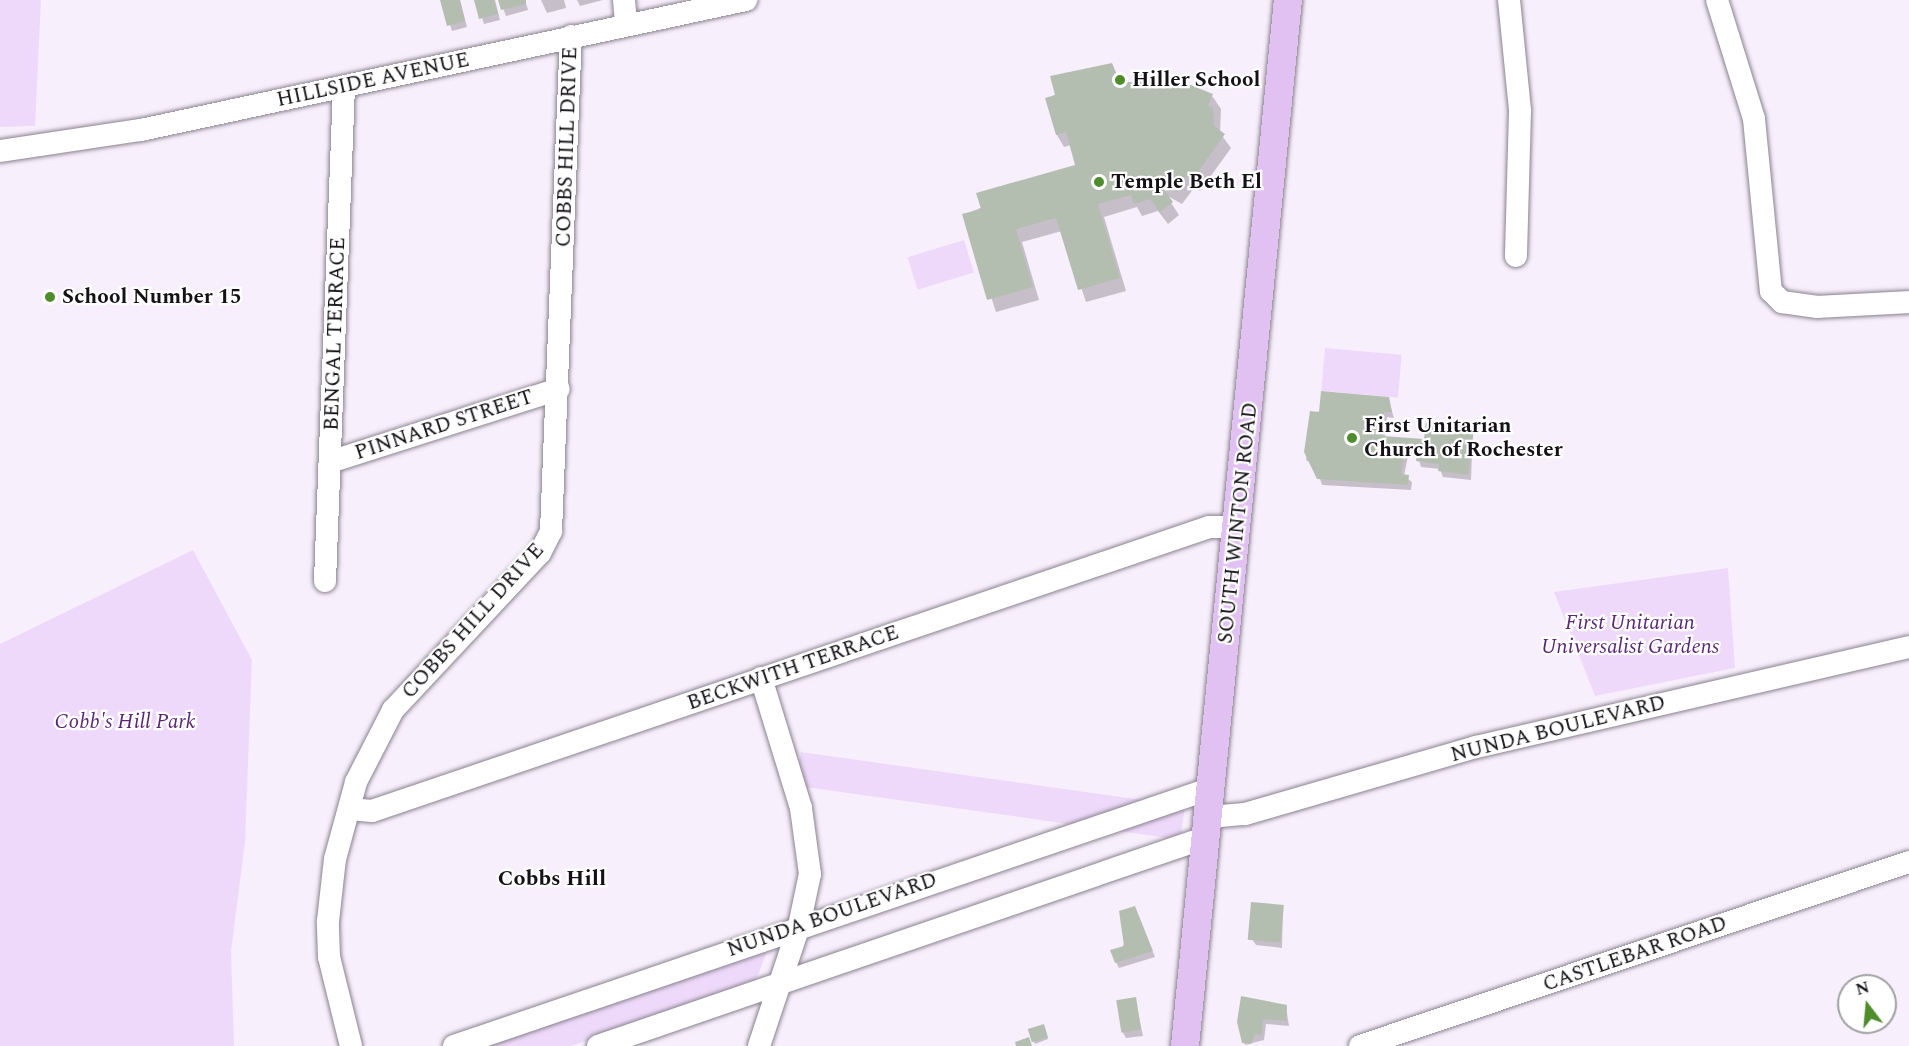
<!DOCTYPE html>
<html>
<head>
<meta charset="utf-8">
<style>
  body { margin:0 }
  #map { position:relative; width:1909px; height:1046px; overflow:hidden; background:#f8effd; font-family:Spectral,serif }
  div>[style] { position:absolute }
  .green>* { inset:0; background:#eed9fa; transform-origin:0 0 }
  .shadow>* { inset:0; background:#0003 }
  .building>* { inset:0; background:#b4beb0; transform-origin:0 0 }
  .roads { filter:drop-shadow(0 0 2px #8a828e) drop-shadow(0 0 2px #8a828e) }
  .minor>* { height:22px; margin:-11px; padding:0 11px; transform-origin:11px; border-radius:11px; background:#fff }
  .major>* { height:28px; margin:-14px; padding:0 14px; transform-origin:14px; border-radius:14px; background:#e1c1f2 }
  .dots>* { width:16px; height:16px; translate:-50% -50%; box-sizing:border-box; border:3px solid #fff; border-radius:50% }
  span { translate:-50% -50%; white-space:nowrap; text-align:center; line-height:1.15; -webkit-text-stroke:4.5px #fff; paint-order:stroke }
  .street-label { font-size:21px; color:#151217 }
  .poi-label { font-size:21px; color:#151217; font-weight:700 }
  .left { translate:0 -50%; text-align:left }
  .park-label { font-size:21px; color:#5a2772; font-style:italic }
  .neighbourhood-label { font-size:22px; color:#151217; font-weight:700 }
  .north { position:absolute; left:1837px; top:974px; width:60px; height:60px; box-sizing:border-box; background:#fff; border:2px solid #a1a0a2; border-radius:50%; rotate:344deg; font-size:16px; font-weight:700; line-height:24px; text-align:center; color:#151217 }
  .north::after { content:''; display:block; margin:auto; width:21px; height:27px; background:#4e8c2c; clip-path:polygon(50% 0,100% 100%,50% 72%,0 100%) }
</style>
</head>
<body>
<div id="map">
  <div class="green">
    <i style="clip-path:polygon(0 0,41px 0,35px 126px,0 127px)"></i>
    <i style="left:964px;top:240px;width:34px;height:59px;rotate:73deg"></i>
    <i style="left:1325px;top:348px;width:77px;height:43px;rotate:5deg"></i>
    <i style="clip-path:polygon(193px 550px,252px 660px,245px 842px,231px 951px,234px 1046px,0 1046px,0 644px)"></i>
    <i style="clip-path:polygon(1728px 568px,1735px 668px,1595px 696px,1554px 592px)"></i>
    <i style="left:1185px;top:806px;width:34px;height:388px;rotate:98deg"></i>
    <i style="clip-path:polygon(770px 943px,755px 983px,571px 1046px,472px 1046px)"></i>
  </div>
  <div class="shadow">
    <i style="clip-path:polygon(442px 0,460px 0,467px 27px,452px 31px)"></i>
    <i style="clip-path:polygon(476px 0,495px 0,500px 20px,484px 24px)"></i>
    <i style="clip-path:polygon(500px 0,525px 0,528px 10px,506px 16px)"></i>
    <i style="clip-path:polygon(541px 0,564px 0,566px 8px,547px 13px)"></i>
    <i style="clip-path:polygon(577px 0,603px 0,580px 6px)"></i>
    <i style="clip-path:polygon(1111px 64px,1120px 81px,1135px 85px,1162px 74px,1213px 97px,1221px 109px,1220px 133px,1231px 148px,1200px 191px,1194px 188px,1182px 204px,1166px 195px,1179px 215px,1168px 224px,1158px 211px,1142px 216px,1137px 207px,1104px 217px,1126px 291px,1086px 302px,1062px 231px,1022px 242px,1039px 300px,996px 312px,964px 215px,1077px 166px,1071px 145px,1064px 147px,1057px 135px,1047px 99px)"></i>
    <i style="clip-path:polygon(1388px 398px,1394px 418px,1387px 417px,1385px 438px,1426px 441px,1473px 430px,1471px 480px,1443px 477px,1440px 469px,1421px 467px,1418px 457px,1408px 456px,1404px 476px,1412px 482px,1411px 490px,1322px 485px,1316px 466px,1306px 460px,1311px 413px)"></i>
    <i style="clip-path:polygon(1283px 907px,1282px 948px,1256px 945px,1252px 939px)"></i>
    <i style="clip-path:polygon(1137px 914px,1155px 957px,1119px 968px,1116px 962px)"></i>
    <i style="clip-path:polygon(1242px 998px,1286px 1006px,1289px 1026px,1266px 1024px,1264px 1040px,1245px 1045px)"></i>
    <i style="clip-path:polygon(1135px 999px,1143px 1036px,1126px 1038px,1123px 1033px)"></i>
    <i style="clip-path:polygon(1044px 1028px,1048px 1039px,1035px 1044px,1034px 1041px)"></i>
  </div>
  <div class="building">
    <i style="clip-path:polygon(440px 0,460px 0,465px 21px,447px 26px)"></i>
    <i style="clip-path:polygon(474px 0,494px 0,498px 14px,479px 19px)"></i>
    <i style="clip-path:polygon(498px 0,526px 0,526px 4px,501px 10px)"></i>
    <i style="clip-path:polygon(1112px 63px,1119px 80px,1134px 83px,1140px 72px,1158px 78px,1161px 73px,1213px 94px,1208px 106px,1213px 107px,1214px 126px,1225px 134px,1193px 179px,1186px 176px,1174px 192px,1159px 183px,1173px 202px,1160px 212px,1150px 199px,1134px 204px,1131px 195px,1098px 204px,1120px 278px,1078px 290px,1056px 218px,1016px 229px,1033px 287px,987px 300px,962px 214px,981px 209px,976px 193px,1075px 165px,1066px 132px,1056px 135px,1045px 98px,1055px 95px,1050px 76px)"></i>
    <i style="clip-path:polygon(1321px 391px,1389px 397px,1392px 412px,1384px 412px,1382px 436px,1424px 439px,1426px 422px,1474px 428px,1468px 475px,1438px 471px,1439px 464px,1416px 461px,1417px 452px,1405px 450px,1401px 474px,1409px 475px,1408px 485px,1317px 479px,1304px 452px,1310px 411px,1319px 412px)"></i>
    <i style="left:1251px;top:902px;width:33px;height:38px;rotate:5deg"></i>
    <i style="clip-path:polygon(1135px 906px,1153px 951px,1115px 963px,1110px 950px,1124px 946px,1119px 911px)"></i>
    <i style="clip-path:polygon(1241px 996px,1287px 1005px,1286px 1021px,1263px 1019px,1262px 1035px,1255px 1034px,1251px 1044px,1242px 1043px,1237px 1022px)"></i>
    <i style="left:1136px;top:997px;width:33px;height:20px;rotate:81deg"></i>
    <i style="left:1044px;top:1024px;width:14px;height:17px;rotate:73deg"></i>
    <i style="clip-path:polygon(1029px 1037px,1032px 1046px,1016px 1046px,1015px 1042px)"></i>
  </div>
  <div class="roads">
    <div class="minor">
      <i style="left:624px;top:0;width:24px;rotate:85deg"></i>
      <i style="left:1509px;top:0;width:112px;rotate:84.3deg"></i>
      <i style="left:1520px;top:111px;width:145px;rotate:91.6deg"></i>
      <i style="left:1717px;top:0;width:125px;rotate:72.7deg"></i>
      <i style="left:1754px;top:119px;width:173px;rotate:84.4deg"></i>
      <i style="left:1771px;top:291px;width:16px;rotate:45deg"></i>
      <i style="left:1782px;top:302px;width:36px;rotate:8deg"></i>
      <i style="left:1818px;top:307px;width:91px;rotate:-3.1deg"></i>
      <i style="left:0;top:151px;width:143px;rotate:-8.5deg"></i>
      <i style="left:141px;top:130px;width:619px;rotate:-12.13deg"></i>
      <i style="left:330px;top:462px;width:240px;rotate:-17.7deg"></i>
      <i style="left:325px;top:581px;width:494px;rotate:-87.8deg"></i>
      <i style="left:350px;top:809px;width:22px;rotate:5deg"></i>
      <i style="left:372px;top:811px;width:884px;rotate:-18.74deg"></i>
      <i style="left:1209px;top:527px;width:27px"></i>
      <i style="left:1209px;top:817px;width:36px;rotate:-5deg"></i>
      <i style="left:1245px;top:814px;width:241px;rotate:-16.2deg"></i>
      <i style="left:1476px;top:747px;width:444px;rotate:-13deg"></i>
      <i style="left:351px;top:1046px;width:92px;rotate:-103.9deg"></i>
      <i style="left:329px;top:957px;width:36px;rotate:-92deg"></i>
      <i style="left:328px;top:921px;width:62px;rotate:-83.6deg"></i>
      <i style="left:335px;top:859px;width:80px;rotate:-74.7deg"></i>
      <i style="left:356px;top:782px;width:81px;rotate:-62.8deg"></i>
      <i style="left:393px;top:710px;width:215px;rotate:-46.9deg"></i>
      <i style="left:540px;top:553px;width:25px;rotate:-63deg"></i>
      <i style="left:551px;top:531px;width:495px;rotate:-87.7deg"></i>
      <i style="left:454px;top:1046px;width:801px;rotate:-18.8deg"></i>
      <i style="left:598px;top:1046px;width:644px;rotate:-18.94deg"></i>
      <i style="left:759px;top:1046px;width:126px;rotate:-71.6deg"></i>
      <i style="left:799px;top:926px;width:53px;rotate:-78.1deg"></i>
      <i style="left:810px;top:874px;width:67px;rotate:-97.8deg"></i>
      <i style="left:801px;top:808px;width:136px;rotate:-107.1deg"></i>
      <i style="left:1360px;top:1046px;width:579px;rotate:-18.53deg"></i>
    </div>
    <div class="major">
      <i style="left:1185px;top:1046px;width:1051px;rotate:-84.38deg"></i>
    </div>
  </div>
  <div class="dots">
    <i style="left:1120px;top:80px;background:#4e8c2c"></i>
    <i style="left:1099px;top:182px;background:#4e8c2c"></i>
    <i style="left:50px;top:297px;background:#4e8c2c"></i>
    <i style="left:1352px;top:438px;background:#4e8c2c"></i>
  </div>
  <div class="street-label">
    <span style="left:373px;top:80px;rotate:-12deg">HILLSIDE AVENUE</span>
    <span style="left:567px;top:147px;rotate:-88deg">COBBS HILL DRIVE</span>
    <span style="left:335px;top:334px;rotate:-88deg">BENGAL TERRACE</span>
    <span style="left:444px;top:425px;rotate:-18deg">PINNARD STREET</span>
    <span style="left:1238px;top:523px;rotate:-84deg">SOUTH WINTON ROAD</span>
    <span style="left:473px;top:621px;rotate:-48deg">COBBS HILL DRIVE</span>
    <span style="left:793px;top:668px;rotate:-19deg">BECKWITH TERRACE</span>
    <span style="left:1558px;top:729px;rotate:-14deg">NUNDA BOULEVARD</span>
    <span style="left:832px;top:915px;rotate:-19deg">NUNDA BOULEVARD</span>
    <span style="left:1635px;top:954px;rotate:-19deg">CASTLEBAR ROAD</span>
  </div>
  <div class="poi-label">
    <span class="left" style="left:1132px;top:80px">Hiller School</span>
    <span class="left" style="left:1111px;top:182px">Temple Beth El</span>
    <span class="left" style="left:62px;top:297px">School Number 15</span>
    <span class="left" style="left:1364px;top:438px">First Unitarian<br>Church of Rochester</span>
  </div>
  <div class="park-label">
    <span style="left:1630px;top:635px">First Unitarian<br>Universalist Gardens</span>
    <span style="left:125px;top:722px">Cobb's Hill Park</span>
  </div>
  <div class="neighbourhood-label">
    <span style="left:552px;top:879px">Cobbs Hill</span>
  </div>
  <div class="north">N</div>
</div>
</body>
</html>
